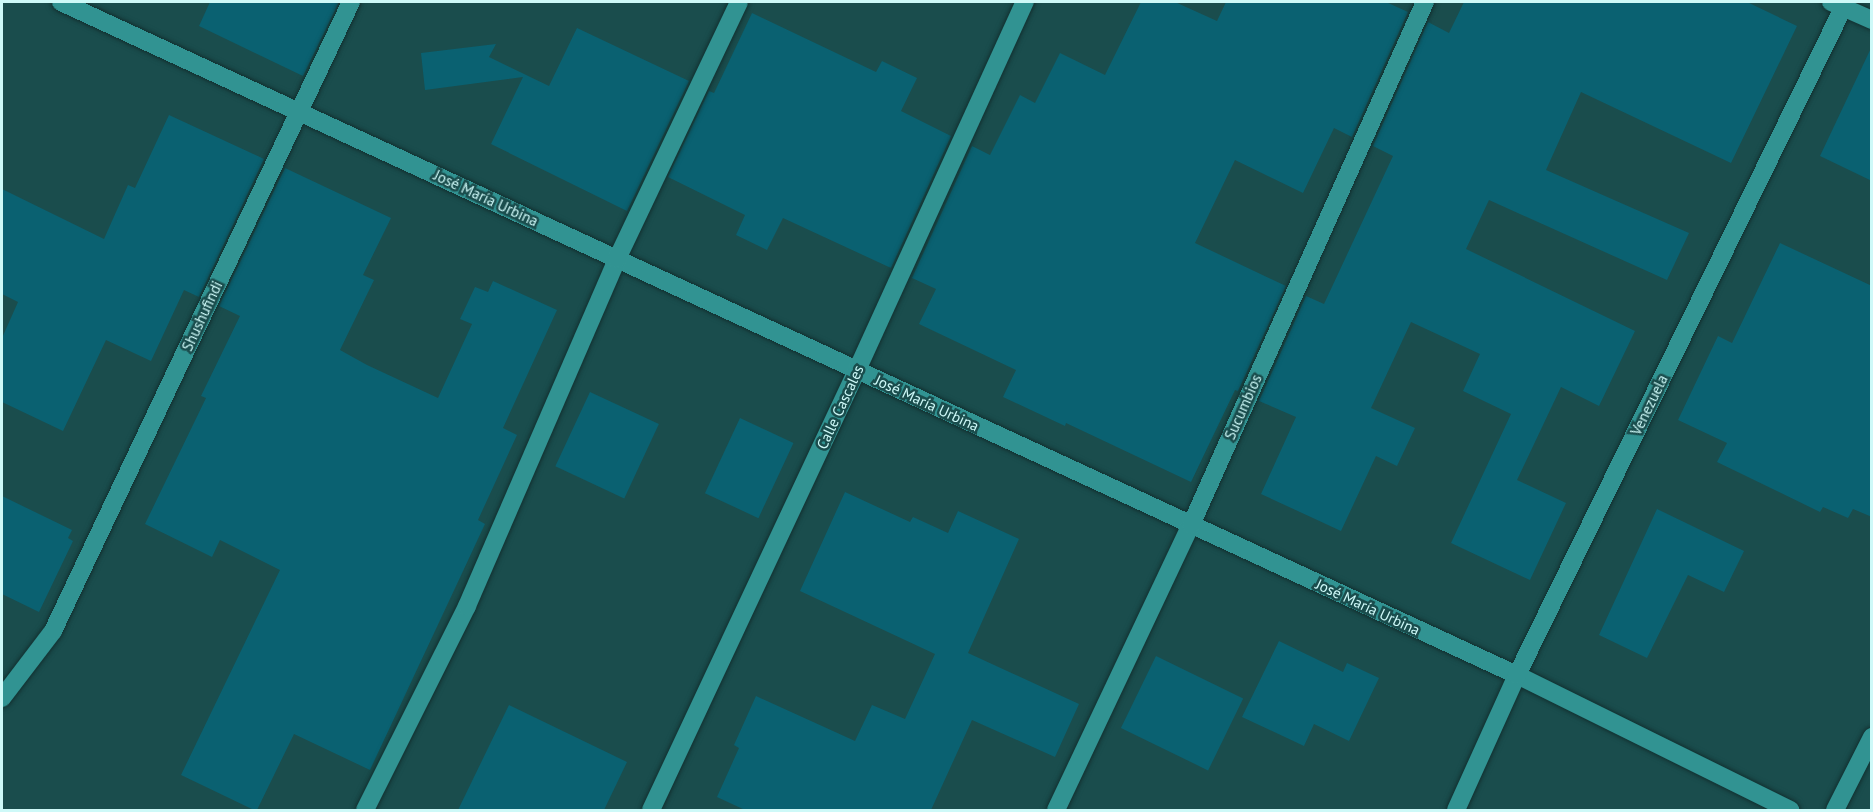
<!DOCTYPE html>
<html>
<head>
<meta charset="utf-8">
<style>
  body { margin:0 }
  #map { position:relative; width:1873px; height:812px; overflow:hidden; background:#1a4d4d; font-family:"PT Sans",sans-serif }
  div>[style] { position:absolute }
  .building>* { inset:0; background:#0a6171; transform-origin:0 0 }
  .roads { filter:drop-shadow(0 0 2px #123030) drop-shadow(0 0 2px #123030) }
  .street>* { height:18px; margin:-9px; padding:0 9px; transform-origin:9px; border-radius:9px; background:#319392 }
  span { translate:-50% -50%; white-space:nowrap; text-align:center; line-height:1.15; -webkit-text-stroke:5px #1a4d4d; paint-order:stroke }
  .street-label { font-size:15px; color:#cef9f8 }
  .frame { position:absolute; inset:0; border:3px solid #cef9f8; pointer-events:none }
</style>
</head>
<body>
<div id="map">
  <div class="building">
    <i style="clip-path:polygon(210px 2px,339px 2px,303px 76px,199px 26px)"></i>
    <i style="clip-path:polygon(1141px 2px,1175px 2px,1217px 21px,1226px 2px,1386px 2px,1408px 12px,1352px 137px,1334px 128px,1303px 193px,1235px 160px,1195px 243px,1286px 286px,1238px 391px,1235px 390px,1191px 482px,1066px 423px,1065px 426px,1003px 397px,1016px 370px,919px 324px,936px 289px,912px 278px,972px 146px,990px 155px,1020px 95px,1035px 103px,1060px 53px,1105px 75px)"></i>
    <i style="clip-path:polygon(1464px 2px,1747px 2px,1797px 26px,1731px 163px,1581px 92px,1546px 170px,1689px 233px,1667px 280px,1489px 200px,1466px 249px,1635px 331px,1599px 406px,1561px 387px,1517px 480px,1566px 503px,1530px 580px,1451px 543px,1511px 414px,1463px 391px,1480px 354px,1411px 322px,1371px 408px,1415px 428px,1397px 466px,1376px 456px,1341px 531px,1261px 494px,1296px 417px,1259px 401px,1306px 296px,1324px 304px,1393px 156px,1373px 146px,1428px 22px,1449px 33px)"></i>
    <i style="clip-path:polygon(752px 13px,876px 72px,882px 61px,917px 78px,901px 111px,951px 136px,891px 268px,783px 218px,767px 250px,736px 235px,745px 215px,668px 177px,709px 91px,714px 93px)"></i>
    <i style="clip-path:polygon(577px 28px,689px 81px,627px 211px,491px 144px,523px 77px,425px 90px,421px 53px,496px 44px,489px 57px,549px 86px)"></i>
    <i style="clip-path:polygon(1872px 46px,1872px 181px,1820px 156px)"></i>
    <i style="clip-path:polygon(169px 115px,264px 159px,199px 297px,184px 290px,151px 361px,106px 340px,63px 431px,2px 402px,2px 338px,18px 302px,2px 294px,2px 189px,104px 239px,128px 185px,135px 188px)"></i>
    <i style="clip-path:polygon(285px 168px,391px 218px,363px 275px,374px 280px,340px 350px,367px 365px,438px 398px,472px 324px,460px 319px,475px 287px,488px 292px,493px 281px,557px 310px,503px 428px,517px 435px,478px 520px,485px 524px,370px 770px,294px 734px,257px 810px,254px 810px,181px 775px,280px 570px,220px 540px,212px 557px,145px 524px,206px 398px,201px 396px,240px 316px,219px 306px)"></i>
    <i style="clip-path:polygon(1780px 243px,1872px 286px,1872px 517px,1853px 509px,1848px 518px,1823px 507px,1820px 512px,1717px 462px,1727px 443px,1678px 420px,1718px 336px,1732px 343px)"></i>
    <i style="left:590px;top:392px;width:76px;height:82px;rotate:25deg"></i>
    <i style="left:740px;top:418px;width:59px;height:83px;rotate:25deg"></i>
    <i style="clip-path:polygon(845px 492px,910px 522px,913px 517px,948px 533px,958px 511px,1019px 539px,968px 653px,1079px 704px,1055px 757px,972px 720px,931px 810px,745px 810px,717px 797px,739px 748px,734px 745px,756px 696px,855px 741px,872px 705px,905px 719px,935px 654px,800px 591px)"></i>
    <i style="clip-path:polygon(2px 496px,72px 530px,68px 538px,73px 541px,39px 612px,2px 594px)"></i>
    <i style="clip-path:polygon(1657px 509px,1744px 551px,1724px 592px,1688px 575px,1647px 658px,1599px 635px)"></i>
    <i style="clip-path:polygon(1279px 641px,1343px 672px,1347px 663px,1379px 678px,1349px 741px,1314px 724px,1304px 746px,1242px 717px)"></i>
    <i style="left:1156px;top:656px;width:97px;height:80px;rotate:26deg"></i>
    <i style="clip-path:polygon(509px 705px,627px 762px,604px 810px,458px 810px)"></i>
  </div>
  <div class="roads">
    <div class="street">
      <i style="left:61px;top:2px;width:1604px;rotate:24.81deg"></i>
      <i style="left:1517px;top:675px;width:305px;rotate:26.3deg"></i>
      <i style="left:1831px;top:2px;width:45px;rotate:23.7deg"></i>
      <i style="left:2px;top:698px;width:84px;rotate:-52.7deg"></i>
      <i style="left:53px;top:631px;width:696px;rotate:-64.65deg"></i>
      <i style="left:365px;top:810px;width:228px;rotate:-63.4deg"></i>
      <i style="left:467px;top:606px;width:378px;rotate:-66.6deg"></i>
      <i style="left:617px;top:259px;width:284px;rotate:-64.6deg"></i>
      <i style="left:651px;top:810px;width:486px;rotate:-64.9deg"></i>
      <i style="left:857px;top:370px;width:405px;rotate:-65.5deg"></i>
      <i style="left:1056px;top:810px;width:315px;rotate:-64.7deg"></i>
      <i style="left:1191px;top:525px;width:573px;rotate:-65.9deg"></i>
      <i style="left:1456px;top:810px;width:148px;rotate:-65.7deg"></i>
      <i style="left:1517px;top:675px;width:749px;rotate:-63.95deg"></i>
      <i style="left:1835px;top:810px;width:82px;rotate:-63.1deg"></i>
    </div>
  </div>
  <div class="street-label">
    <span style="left:486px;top:198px;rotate:25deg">José María Urbina</span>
    <span style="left:202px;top:316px;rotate:-65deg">Shushufindi</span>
    <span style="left:927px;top:403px;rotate:25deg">José María Urbina</span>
    <span style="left:1649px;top:405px;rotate:-64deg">Venezuela</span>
    <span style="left:840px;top:407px;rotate:-65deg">Calle Cascales</span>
    <span style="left:1243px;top:407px;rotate:-66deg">Sucumbios</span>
    <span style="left:1368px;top:607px;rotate:25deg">José María Urbina</span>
  </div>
  <div class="frame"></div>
</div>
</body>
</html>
